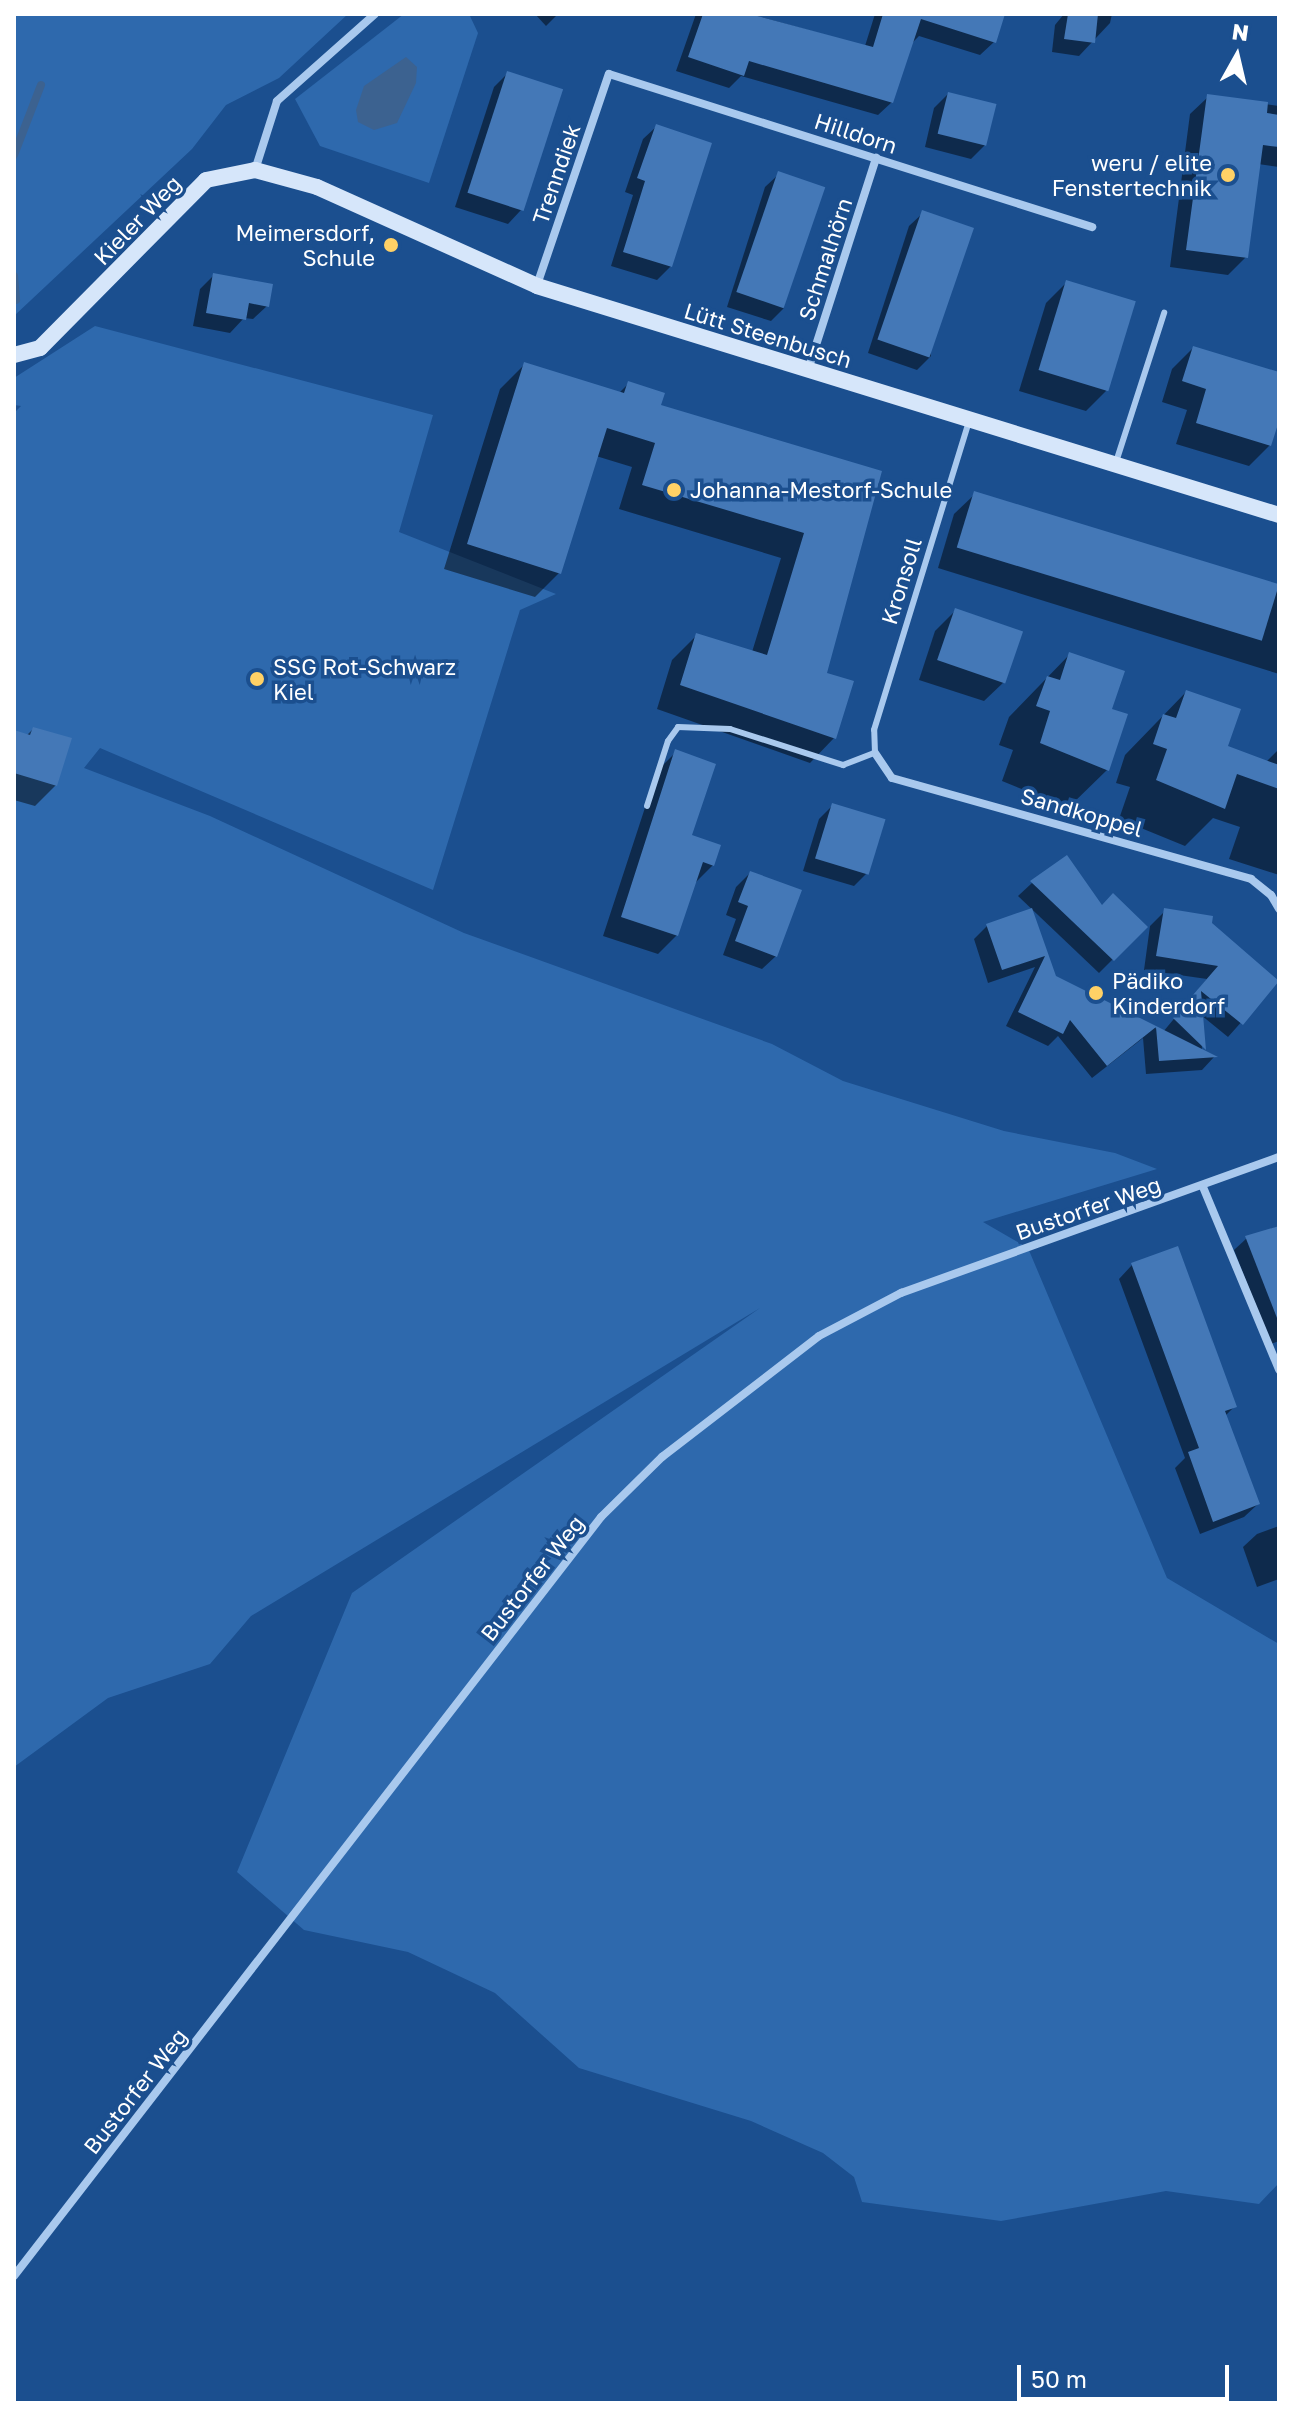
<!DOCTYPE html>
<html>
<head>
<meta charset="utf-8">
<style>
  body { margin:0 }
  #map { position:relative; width:1293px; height:2417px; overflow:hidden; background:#1b4f8f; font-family:"Golos Text",sans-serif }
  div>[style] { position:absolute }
  .green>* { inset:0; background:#2e69ad }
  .water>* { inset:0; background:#3c6290 }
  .shadow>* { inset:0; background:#0007 }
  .stream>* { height:8px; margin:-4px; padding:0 4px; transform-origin:4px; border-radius:4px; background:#3c6290 }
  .building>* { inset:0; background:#4478b7; transform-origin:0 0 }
  .lane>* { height:6px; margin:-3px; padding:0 3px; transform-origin:3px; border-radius:3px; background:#a9c9ee }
  .street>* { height:8px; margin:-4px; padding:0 4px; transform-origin:4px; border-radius:4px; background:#a9c9ee }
  .secondary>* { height:16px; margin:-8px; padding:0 8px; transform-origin:8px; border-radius:8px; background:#d6e6fa }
  .dots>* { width:22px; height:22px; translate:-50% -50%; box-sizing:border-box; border:4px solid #1b4f8f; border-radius:50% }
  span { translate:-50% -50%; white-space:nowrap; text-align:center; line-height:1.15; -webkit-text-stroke:7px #1b4f8f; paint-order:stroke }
  .street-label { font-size:22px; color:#fff }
  .poi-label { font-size:22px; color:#fff }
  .right { translate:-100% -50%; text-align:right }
  .left { translate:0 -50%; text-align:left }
  .frame { position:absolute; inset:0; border:16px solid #fff; pointer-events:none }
  .north { position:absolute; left:1197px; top:16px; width:80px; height:80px; -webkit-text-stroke:6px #1b4f8f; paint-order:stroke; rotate:8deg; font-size:22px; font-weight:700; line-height:32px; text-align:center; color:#fff }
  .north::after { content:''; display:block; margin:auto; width:28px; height:36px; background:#fff; clip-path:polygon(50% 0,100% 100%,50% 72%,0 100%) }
  .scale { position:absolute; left:1017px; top:2365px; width:212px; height:36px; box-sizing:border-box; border:4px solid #fff; border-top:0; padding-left:10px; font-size:24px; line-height:28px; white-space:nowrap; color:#fff; -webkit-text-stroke:6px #1b4f8f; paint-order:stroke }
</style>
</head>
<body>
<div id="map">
  <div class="green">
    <i style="clip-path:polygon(14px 14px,348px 14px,279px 78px,226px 105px,192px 149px,14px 316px)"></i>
    <i style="clip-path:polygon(404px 14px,469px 14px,478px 33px,429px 183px,320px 146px,295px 99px)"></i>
    <i style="clip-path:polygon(95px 326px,433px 415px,399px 532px,556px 594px,520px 610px,433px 890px,100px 748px,84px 768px,210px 816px,464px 933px,772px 1044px,843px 1081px,1004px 1131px,1115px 1153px,1157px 1169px,983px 1222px,1028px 1248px,1167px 1578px,1279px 1644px,1279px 2183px,1259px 2204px,1166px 2191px,1001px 2221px,862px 2202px,854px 2177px,823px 2153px,751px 2121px,579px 2068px,495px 1993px,408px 1952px,304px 1930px,237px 1872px,352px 1593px,760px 1308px,251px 1616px,210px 1664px,108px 1698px,14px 1767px,14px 413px,21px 406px,14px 405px,14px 378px)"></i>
  </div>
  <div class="water">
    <i style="clip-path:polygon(406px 57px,417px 67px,416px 83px,397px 123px,374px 130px,358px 122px,356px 110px,364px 86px)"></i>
  </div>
  <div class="shadow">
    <i style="clip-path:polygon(535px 14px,558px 14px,546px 26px)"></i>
    <i style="clip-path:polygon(696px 14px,750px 14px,865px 46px,875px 14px,1003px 14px,994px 42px,980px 55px,919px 36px,910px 45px,892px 102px,878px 115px,741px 76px,729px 88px,676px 71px)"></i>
    <i style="clip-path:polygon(1064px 14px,1112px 14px,1110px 23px,1079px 56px,1052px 52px,1055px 25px)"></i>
    <i style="clip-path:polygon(508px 73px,521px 210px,508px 224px,455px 207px,494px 87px)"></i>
    <i style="clip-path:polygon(948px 94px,985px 145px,971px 159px,925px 147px,934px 108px)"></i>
    <i style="clip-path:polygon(1208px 97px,1279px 106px,1279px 167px,1258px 164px,1246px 257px,1228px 275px,1170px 267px,1190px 114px)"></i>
    <i style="clip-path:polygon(657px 126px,671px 266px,657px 280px,611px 266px,633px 195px,625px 192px,643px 139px)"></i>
    <i style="clip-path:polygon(779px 174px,784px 308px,771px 321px,727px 307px,765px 187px)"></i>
    <i style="clip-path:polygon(923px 213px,931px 356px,917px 370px,868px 353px,909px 226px)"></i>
    <i style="clip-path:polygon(214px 275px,267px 306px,253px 319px,244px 318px,230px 333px,193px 326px,200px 289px)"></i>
    <i style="clip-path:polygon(1066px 283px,1106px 391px,1086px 411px,1019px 391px,1046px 303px)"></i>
    <i style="clip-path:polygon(1193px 348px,1279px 374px,1279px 414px,1270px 445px,1249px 466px,1176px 444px,1187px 410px,1162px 402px,1172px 369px)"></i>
    <i style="clip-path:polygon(525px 364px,618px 394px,629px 383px,658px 406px,880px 473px,825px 674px,834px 738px,810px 763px,657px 709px,672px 660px,696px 636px,752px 652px,781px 558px,619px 509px,632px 467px,596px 456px,559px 573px,535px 597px,444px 569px,500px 389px)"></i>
    <i style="clip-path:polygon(975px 494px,1279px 588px,1279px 674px,938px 568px,954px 514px)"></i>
    <i style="clip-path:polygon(956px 610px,1005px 681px,984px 701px,919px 680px,935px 631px)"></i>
    <i style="clip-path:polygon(1070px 654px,1109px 710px,1107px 770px,1068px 808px,1002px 781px,1013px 750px,999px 745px,1009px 717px)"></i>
    <i style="clip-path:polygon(1186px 692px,1226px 748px,1266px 762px,1279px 749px,1279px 875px,1229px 859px,1240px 827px,1213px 818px,1185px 846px,1119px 819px,1130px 787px,1116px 783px,1125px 755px)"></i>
    <i style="clip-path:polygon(33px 729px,56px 785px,35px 806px,14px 800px,14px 732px,26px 736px)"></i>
    <i style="clip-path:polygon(676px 752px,690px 837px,713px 865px,694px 884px,677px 935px,658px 954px,603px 936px,657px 771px)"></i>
    <i style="clip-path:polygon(832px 806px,867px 873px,854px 886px,803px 871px,819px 819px)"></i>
    <i style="clip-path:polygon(750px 873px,776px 956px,762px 969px,723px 955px,736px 919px,726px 915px,736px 887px)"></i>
    <i style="clip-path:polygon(1032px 883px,1101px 908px,1145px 927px,1099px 973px,1018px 896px)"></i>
    <i style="clip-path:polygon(1031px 911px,1055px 978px,1163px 1032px,1207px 979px,1144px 970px,1150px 926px,1164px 912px,1210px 924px,1277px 982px,1228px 1037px,1201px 1015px,1202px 1051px,1214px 1057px,1202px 1070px,1146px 1074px,1143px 1038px,1092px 1078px,1058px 1036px,1048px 1046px,1006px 1026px,1035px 967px,988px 983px,974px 939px,987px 926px)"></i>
    <i style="clip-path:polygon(1279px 1226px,1279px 1341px,1271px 1344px,1234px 1250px,1247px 1238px)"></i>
    <i style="clip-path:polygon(1132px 1265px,1235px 1406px,1225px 1416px,1258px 1504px,1244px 1517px,1200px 1534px,1175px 1468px,1185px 1458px,1119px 1279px)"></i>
    <i style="clip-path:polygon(1279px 1526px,1279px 1579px,1257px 1587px,1243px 1547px,1257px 1534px)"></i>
  </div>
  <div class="stream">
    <i style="left:14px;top:155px;width:75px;rotate:-68.9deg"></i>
    <i style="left:14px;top:276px;width:24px;rotate:85deg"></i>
  </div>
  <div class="building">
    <i style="clip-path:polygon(703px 14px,750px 14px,873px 47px,883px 14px,1005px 14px,996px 43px,921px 19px,893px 103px,749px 61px,744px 76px,688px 57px)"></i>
    <i style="clip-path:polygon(1068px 14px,1098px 14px,1095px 43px,1064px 39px)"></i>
    <i style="left:507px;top:71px;width:59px;height:128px;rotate:18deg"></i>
    <i style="left:948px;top:92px;width:50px;height:43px;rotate:14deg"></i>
    <i style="clip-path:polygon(1207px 94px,1268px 102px,1267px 113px,1279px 115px,1279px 147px,1263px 145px,1248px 258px,1186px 250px)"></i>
    <i style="clip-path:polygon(656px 124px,712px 143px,672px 267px,623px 252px,645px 181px,637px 178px)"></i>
    <i style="left:778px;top:171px;width:50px;height:128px;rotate:19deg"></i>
    <i style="left:922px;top:210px;width:55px;height:137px;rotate:19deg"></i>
    <i style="clip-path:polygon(213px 273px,273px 284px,269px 307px,249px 303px,246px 320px,206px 313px)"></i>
    <i style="left:1066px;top:280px;width:73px;height:94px;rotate:17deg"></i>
    <i style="clip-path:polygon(1193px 346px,1279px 372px,1279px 421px,1271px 446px,1196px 423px,1206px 389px,1182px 381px)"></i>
    <i style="clip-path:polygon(524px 362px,624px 393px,628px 381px,665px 393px,661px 405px,882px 471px,827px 673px,854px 681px,836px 739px,680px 685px,696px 633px,767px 655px,804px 533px,642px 485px,655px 443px,607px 428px,561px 574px,467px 544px)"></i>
    <i style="left:974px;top:491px;width:319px;height:59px;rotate:17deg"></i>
    <i style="left:955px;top:608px;width:72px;height:55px;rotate:19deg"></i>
    <i style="clip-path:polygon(1069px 652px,1125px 671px,1112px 709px,1128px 714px,1109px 771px,1040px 743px,1050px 711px,1036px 706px,1047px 676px,1060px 680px)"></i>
    <i style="clip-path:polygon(1186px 690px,1241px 709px,1228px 746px,1279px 765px,1279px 789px,1237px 774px,1225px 809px,1156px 780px,1167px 749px,1153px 744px,1163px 714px,1176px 718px)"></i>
    <i style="clip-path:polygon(33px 727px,72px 738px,57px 786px,14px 773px,14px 730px,30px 735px)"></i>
    <i style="clip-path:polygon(675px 749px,716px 764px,692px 835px,721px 845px,714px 866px,703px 862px,678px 936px,621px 917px)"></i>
    <i style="left:832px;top:803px;width:56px;height:58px;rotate:17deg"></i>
    <i style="clip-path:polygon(1067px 855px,1102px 905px,1113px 893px,1148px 927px,1114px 961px,1030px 881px)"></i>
    <i style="clip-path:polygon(750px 871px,802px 890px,777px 957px,735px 941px,748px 906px,738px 902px)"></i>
    <i style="clip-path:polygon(1032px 908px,1056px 976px,1218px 1057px,1159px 1061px,1156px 1027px,1107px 1066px,1070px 1020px,1063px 1034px,1018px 1012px,1045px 956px,1002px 970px,986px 924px)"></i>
    <i style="clip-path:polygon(1164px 908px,1213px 916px,1212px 923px,1279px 981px,1243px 1025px,1201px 991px,1206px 1050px,1173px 1018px,1218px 966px,1156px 956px)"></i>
    <i style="clip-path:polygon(1279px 1226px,1279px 1318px,1277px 1318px,1245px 1236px)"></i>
    <i style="clip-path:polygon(1178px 1246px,1237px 1407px,1225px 1411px,1260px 1504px,1213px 1522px,1188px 1452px,1199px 1448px,1131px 1263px)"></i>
  </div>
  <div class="lane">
    <i style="left:1116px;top:462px;width:157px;rotate:-72.1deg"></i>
    <i style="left:647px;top:806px;width:68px;rotate:-72.1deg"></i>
    <i style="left:668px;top:741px;width:17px;rotate:-54deg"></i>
    <i style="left:678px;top:727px;width:52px;rotate:2.2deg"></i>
    <i style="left:730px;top:729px;width:119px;rotate:17.7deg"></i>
    <i style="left:843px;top:765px;width:34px;rotate:-21deg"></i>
    <i style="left:875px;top:753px;width:23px;rotate:-92deg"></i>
    <i style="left:874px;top:730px;width:323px;rotate:-72.9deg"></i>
  </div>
  <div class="street">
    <i style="left:255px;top:170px;width:72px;rotate:-72.3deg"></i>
    <i style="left:277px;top:101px;width:131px;rotate:-41.6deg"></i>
    <i style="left:537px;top:285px;width:223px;rotate:-71.2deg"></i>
    <i style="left:609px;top:74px;width:507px;rotate:17.58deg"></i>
    <i style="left:808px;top:370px;width:223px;rotate:-72.2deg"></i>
    <i style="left:875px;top:753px;width:30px;rotate:56deg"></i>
    <i style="left:892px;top:778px;width:373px;rotate:15.7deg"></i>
    <i style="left:1251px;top:879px;width:26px;rotate:39deg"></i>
    <i style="left:1271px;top:895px;width:16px;rotate:60deg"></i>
    <i style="left:1203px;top:1187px;width:198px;rotate:67.4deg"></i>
    <i style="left:14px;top:2276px;width:960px;rotate:-52.28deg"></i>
    <i style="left:601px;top:1517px;width:86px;rotate:-44.5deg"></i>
    <i style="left:662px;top:1457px;width:198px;rotate:-37.6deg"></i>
    <i style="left:819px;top:1336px;width:93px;rotate:-27.7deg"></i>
    <i style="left:901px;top:1293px;width:402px;rotate:-19.8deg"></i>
  </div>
  <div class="secondary">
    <i style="left:14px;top:355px;width:27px;rotate:-15deg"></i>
    <i style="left:40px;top:348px;width:236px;rotate:-45.3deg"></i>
    <i style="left:206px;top:180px;width:50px;rotate:-11.5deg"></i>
    <i style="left:255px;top:170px;width:64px;rotate:15.3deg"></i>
    <i style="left:317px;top:187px;width:241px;rotate:24.2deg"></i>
    <i style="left:537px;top:286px;width:777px;rotate:17.15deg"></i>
  </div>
  <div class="dots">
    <i style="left:1228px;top:175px;background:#ffd166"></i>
    <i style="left:391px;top:245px;background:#ffd166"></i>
    <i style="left:674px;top:490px;background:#ffd166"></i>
    <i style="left:257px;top:679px;background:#ffd166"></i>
    <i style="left:1096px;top:993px;background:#ffd166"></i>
  </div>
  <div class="street-label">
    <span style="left:856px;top:133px;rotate:18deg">Hilldorn</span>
    <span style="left:556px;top:174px;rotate:-71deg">Trenndiek</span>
    <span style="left:137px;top:220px;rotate:-46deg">Kieler Weg</span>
    <span style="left:825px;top:259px;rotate:-72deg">Schmalhörn</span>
    <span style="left:768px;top:335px;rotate:17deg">Lütt Steenbusch</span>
    <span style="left:901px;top:581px;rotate:-73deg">Kronsoll</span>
    <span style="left:1082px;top:812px;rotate:16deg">Sandkoppel</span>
    <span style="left:1088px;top:1208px;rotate:-19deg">Bustorfer Weg</span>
    <span style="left:532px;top:1578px;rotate:-52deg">Bustorfer Weg</span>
    <span style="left:135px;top:2091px;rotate:-52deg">Bustorfer Weg</span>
  </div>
  <div class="poi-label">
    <span class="right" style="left:1212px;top:175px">weru / elite<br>Fenstertechnik</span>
    <span class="right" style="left:375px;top:245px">Meimersdorf,<br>Schule</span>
    <span class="left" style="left:690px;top:490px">Johanna-Mestorf-Schule</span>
    <span class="left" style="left:273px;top:679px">SSG Rot-Schwarz<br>Kiel</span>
    <span class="left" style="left:1112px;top:993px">Pädiko<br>Kinderdorf</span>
  </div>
  <div class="frame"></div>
  <div class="north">N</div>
  <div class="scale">50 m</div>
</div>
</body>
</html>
